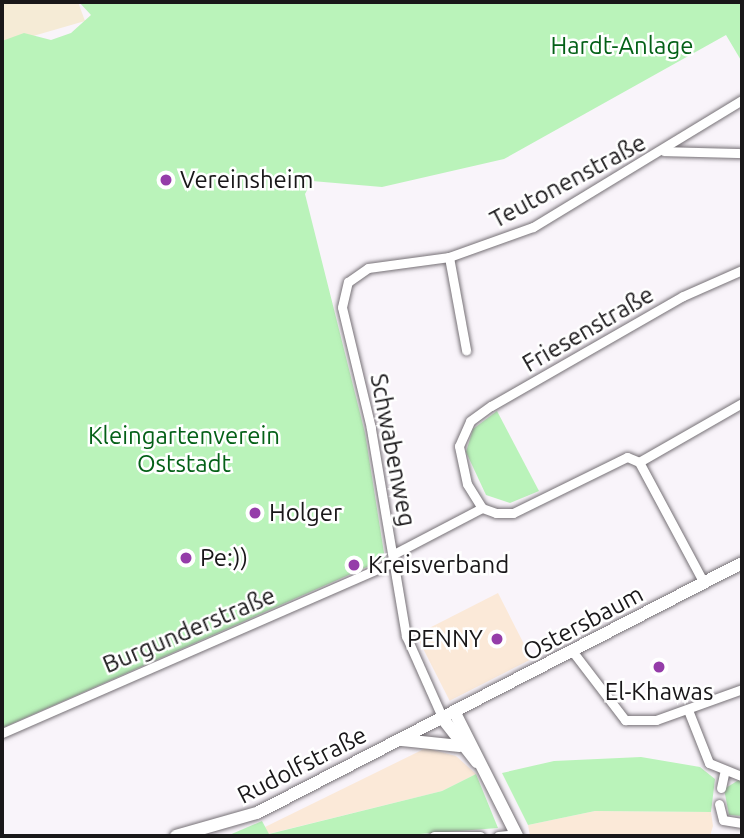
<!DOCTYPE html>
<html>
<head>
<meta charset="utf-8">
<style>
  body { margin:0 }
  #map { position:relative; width:744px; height:838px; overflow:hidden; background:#f9f4fa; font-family:Ubuntu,sans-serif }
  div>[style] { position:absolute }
  .commercial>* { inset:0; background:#fbe9d8; transform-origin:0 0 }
  .education>* { inset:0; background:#f5ebd6 }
  .green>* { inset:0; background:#baf3ba }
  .roads { filter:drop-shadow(0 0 2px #767176) drop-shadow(0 0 2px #767176) }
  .street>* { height:9px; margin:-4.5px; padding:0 4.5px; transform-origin:4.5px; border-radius:4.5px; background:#fff }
  .secondary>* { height:12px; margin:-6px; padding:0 6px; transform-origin:6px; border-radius:6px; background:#fff }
  .dots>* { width:19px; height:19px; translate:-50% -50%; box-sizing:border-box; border:4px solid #fff; border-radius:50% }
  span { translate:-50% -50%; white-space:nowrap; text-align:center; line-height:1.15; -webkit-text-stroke:5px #fff; paint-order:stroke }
  .park-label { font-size:24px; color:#046017 }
  .poi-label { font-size:24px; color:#191719 }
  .left { translate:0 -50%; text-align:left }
  .right { translate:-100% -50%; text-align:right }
  .street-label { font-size:24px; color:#191719 }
  .frame { position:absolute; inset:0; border:4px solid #191719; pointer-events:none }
</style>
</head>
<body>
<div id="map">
  <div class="commercial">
    <i style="left:498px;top:593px;width:74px;height:92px;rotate:63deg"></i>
    <i style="clip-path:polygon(426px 748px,456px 756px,476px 774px,442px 791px,268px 834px,265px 827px)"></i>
    <i style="clip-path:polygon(595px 811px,711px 812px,713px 826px,710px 836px,530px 836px,528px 825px)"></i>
  </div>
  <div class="education">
    <i style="clip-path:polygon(2px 2px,78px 2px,85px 21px,2px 45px)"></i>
  </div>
  <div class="green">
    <i style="clip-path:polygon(79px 2px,742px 2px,742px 62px,726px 35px,504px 159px,382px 187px,312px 181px,305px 194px,365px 433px,385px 559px,2px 728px,2px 41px,24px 33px,51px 40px,71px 33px,91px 15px)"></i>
    <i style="clip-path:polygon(497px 411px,539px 491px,510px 503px,486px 495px,466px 452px,473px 429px)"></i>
    <i style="clip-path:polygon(641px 757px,700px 767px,715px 779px,711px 812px,595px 811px,528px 825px,502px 773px,554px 761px)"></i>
    <i style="clip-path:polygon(476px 774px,498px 828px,394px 836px,227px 836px,262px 821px,269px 834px,442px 791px)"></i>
    <i style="clip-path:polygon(742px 778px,742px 816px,729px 815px,724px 789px)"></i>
  </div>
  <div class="roads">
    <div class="street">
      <i style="left:664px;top:151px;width:78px;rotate:1.5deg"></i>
      <i style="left:449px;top:257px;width:95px;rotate:79.6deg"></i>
      <i style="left:639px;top:462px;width:13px;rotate:-157deg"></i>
      <i style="left:627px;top:457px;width:127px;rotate:153.8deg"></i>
      <i style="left:513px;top:513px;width:17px;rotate:180deg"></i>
      <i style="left:496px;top:513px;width:15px;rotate:-160deg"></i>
      <i style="left:482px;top:508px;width:28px;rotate:-122deg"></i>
      <i style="left:467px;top:484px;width:39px;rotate:-102deg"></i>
      <i style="left:459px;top:446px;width:27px;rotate:-66deg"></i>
      <i style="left:470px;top:421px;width:26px;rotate:-36deg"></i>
      <i style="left:491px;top:406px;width:221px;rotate:-29.8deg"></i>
      <i style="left:683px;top:296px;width:64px;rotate:-23.8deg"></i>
      <i style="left:639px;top:462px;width:137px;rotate:61.8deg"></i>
      <i style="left:639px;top:462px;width:119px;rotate:-29.8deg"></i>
      <i style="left:394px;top:554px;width:99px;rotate:-27.6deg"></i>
      <i style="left:573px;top:652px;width:86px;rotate:52.6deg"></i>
      <i style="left:625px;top:720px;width:31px"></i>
      <i style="left:656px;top:720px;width:91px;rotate:-19.8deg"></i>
      <i style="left:688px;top:710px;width:57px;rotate:68.4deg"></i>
      <i style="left:709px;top:763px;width:35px;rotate:22deg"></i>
      <i style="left:443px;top:719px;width:91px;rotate:-114deg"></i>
      <i style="left:406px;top:636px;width:211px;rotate:-99.6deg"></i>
      <i style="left:371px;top:428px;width:124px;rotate:-103.5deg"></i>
      <i style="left:342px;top:307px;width:26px;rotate:-77deg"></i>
      <i style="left:348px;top:282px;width:24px;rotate:-35deg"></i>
      <i style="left:368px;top:268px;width:82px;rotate:-7.7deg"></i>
      <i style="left:449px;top:257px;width:89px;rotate:-19.7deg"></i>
      <i style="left:533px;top:227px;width:245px;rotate:-31.3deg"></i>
      <i style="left:2px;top:733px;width:425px;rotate:-23.6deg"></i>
      <i style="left:721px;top:788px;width:14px;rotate:-78deg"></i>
      <i style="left:719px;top:804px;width:16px;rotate:76deg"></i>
      <i style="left:723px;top:820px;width:19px;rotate:9deg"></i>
      <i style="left:434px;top:836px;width:46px"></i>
      <i style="left:498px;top:836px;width:18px;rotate:-6deg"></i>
    </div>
    <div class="secondary">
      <i style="left:455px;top:713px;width:138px;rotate:63.2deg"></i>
      <i style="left:443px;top:719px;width:55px;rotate:51.7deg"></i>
      <i style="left:402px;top:740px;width:58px;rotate:5.9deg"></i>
      <i style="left:176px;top:836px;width:84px;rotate:-15.9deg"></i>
      <i style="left:257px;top:813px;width:546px;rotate:-27.27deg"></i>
    </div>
  </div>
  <div class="dots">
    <i style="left:166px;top:180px;background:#953da9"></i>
    <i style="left:255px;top:513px;background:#953da9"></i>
    <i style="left:186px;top:558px;background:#953da9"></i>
    <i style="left:354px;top:565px;background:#953da9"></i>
    <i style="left:497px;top:639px;background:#953da9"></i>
    <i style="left:659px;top:667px;background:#953da9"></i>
  </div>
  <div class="park-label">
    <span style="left:622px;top:46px">Hardt-Anlage</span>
    <span style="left:184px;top:450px">Kleingartenverein<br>Oststadt</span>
  </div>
  <div class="poi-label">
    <span class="left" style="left:180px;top:180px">Vereinsheim</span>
    <span class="left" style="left:269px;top:513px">Holger</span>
    <span class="left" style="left:200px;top:558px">Pe:))</span>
    <span class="left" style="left:368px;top:565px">Kreisverband</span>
    <span class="right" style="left:483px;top:639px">PENNY</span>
    <span style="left:659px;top:692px">El-Khawas</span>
  </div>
  <div class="street-label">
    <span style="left:568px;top:181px;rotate:-28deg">Teutonenstraße</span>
    <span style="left:588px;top:329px;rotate:-30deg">Friesenstraße</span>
    <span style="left:393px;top:450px;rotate:79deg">Schwabenweg</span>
    <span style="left:583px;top:623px;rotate:-28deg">Ostersbaum</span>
    <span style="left:189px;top:630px;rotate:-23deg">Burgunderstraße</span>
    <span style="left:302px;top:765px;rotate:-27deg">Rudolfstraße</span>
  </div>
  <div class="frame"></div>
</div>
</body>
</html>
